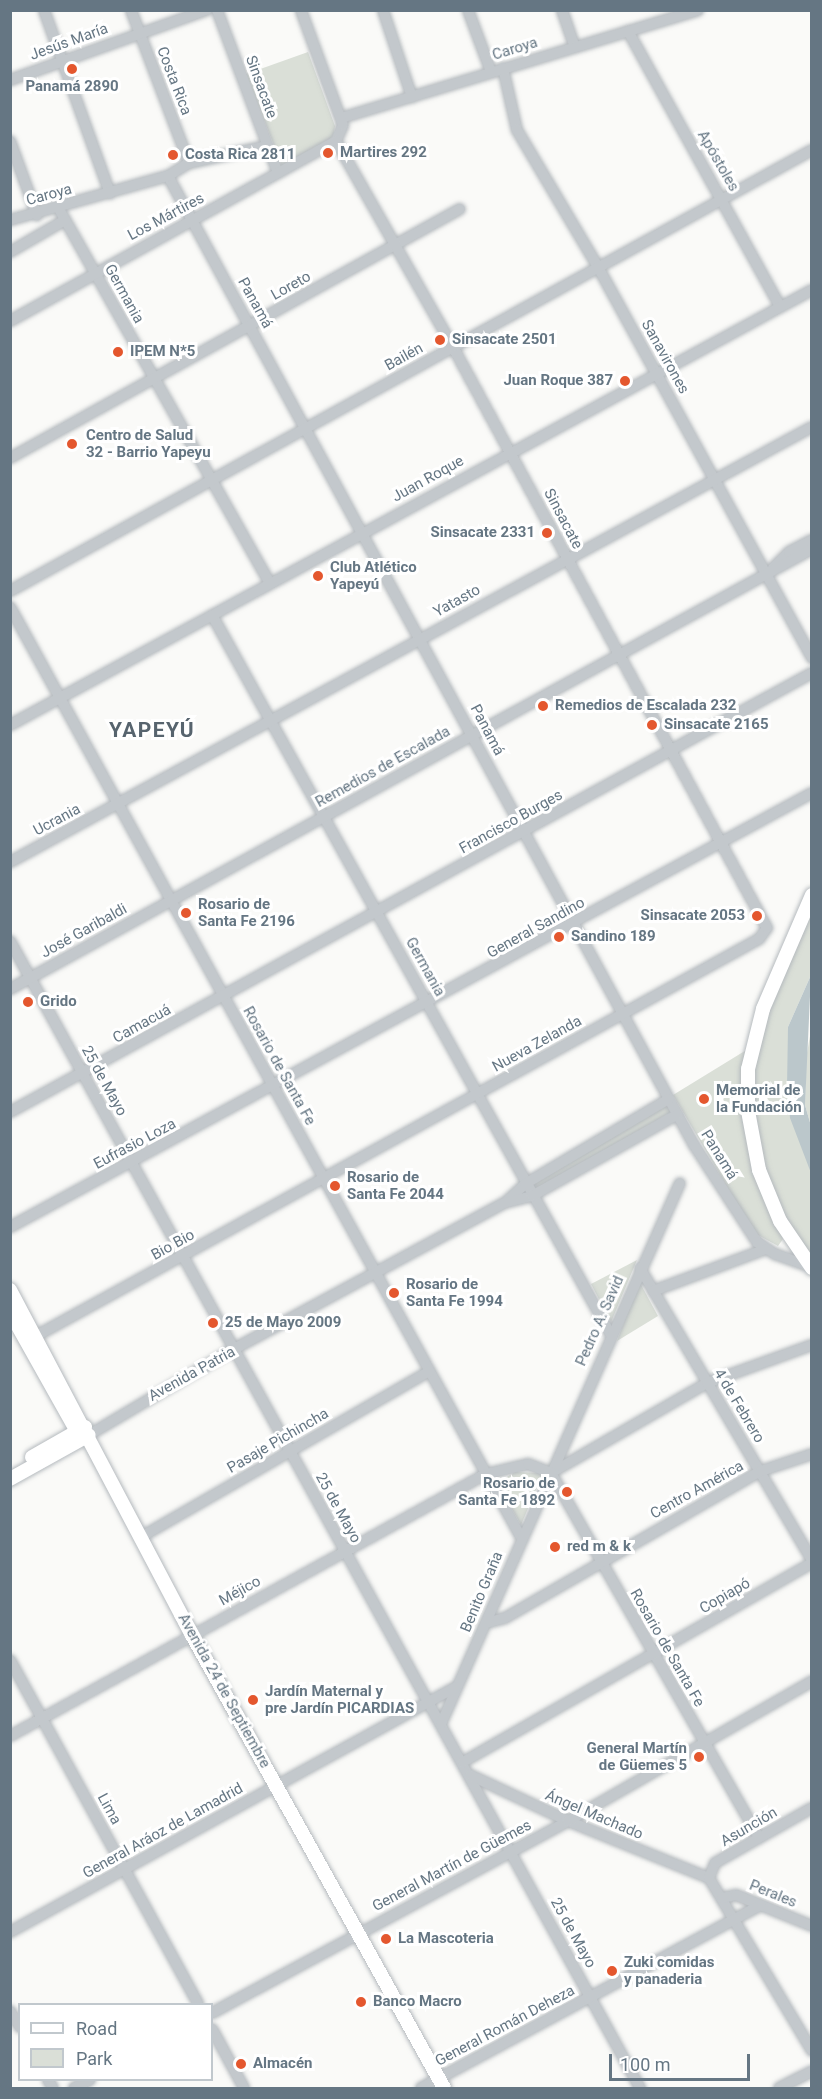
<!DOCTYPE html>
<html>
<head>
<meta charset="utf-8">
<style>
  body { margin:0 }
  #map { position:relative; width:822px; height:2099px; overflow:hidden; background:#fafaf8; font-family:Roboto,sans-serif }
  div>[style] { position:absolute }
  .green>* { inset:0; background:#dadfd7; transform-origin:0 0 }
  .water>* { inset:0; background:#bbc7cb }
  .roads { filter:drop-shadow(0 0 2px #b5babe) drop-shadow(0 0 2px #b5babe) }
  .minor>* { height:10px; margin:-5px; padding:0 5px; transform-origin:5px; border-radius:5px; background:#c3c8cc }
  .major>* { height:14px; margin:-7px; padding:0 7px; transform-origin:7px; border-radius:7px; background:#fff }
  .dots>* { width:16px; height:16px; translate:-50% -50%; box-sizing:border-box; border:3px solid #fff; border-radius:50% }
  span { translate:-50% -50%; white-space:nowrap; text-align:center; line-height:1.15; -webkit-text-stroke:6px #fff; paint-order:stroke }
  .street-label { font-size:15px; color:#657683 }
  .poi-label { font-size:15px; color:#657683; font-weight:700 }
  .left { translate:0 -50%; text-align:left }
  .right { translate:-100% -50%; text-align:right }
  .district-label { font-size:21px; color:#57646e; font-weight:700; letter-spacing:1.5px }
  .frame { position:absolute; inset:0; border:12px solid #657683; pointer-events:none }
  .legend { position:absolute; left:18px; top:2003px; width:195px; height:78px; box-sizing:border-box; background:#fff; border:2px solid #c1c8cd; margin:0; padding:8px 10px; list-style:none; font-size:18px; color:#657683 }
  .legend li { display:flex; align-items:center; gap:12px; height:30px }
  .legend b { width:30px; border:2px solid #c1c8cd }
  .scale { position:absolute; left:609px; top:2054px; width:141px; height:27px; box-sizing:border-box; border:3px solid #657683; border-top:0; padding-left:8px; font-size:18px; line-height:21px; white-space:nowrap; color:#657683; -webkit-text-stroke:4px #fff; paint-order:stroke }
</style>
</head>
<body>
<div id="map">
  <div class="green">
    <i style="clip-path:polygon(308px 52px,335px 126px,334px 133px,329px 142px,282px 166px,246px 74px)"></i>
    <i style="clip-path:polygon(811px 895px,811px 975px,788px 1027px,788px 1073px,811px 1173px,811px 1268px,769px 1198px,748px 1069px)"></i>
    <i style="clip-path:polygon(811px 1031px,811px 1126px,805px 1105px,806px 1058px)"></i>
    <i style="clip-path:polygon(748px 1049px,745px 1068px,769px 1209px,783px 1239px,778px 1246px,758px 1235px,740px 1209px,673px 1095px)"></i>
    <i style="left:667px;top:1105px;width:8px;height:160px;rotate:60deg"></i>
    <i style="clip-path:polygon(637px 1260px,611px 1322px,591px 1284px)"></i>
    <i style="clip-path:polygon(639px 1281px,658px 1316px,617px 1341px)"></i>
    <i style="clip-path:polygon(515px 1472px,543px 1473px,521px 1525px,497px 1483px)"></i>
  </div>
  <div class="water">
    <i style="clip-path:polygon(811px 975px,805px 1105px,811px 1126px,811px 1173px,790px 1118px,787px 1087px,788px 1027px)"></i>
  </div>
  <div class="roads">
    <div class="minor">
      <i style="left:44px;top:10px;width:195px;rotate:70.2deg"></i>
      <i style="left:131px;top:10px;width:164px;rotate:69.2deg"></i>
      <i style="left:217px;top:10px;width:174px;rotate:69.5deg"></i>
      <i style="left:383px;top:10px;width:92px;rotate:71.6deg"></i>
      <i style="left:468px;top:10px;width:66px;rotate:69.6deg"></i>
      <i style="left:562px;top:10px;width:39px;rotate:71deg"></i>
      <i style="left:628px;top:31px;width:314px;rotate:61.1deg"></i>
      <i style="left:503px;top:68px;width:64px;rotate:77.3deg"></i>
      <i style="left:517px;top:130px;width:159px;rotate:59.4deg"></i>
      <i style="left:598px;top:267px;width:446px;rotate:61.3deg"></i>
      <i style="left:10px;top:80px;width:209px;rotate:-19.6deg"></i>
      <i style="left:341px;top:118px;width:373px;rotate:-16.8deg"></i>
      <i style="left:10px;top:141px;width:79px;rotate:70deg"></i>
      <i style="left:168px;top:176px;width:1103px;rotate:61.51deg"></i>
      <i style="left:694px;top:1145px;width:116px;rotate:57deg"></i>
      <i style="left:757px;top:1242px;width:22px;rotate:34deg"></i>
      <i style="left:775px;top:1254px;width:37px;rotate:20deg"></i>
      <i style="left:59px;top:209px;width:428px;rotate:60.6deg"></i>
      <i style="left:10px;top:220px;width:164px;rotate:-15.6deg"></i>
      <i style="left:168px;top:176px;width:25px;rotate:-32deg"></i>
      <i style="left:189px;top:163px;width:80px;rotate:-12.3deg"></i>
      <i style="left:10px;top:252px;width:64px;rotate:-30.2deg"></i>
      <i style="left:10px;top:321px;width:372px;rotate:-28.9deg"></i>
      <i style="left:336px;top:141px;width:17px;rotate:-66deg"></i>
      <i style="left:343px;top:125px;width:122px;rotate:-110.1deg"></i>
      <i style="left:10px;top:458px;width:514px;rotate:-28.96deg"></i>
      <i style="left:773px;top:568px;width:23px;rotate:-45deg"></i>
      <i style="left:789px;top:552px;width:26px;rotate:-28deg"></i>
      <i style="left:10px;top:591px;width:915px;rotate:-28.81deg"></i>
      <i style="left:10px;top:607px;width:1063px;rotate:61.22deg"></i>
      <i style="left:212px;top:615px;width:823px;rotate:61.01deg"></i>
      <i style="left:10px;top:725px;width:912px;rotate:-28.48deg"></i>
      <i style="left:10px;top:862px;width:912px;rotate:-28.48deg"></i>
      <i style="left:10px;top:941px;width:1309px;rotate:61.22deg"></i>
      <i style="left:10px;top:989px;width:915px;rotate:-28.75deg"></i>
      <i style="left:10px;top:1112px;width:914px;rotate:-28.7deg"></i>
      <i style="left:507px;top:1201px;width:25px;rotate:-43deg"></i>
      <i style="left:525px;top:1184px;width:167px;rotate:-30.6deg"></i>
      <i style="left:10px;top:1227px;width:912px;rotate:-28.42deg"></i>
      <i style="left:640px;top:1268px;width:339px;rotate:59.5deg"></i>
      <i style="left:653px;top:1291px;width:121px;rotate:-20.4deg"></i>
      <i style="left:36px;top:1336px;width:825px;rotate:-28.77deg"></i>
      <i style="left:759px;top:939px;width:14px;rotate:-54deg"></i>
      <i style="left:767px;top:928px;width:660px;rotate:-118.39deg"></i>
      <i style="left:453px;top:347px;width:237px;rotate:-119.6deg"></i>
      <i style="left:89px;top:1435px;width:169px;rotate:-30.7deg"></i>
      <i style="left:234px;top:1349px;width:307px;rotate:-28.4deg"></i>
      <i style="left:504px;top:1203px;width:29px;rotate:-14deg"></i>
      <i style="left:532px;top:1196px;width:167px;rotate:-29.3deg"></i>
      <i style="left:551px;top:1473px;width:420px;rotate:60.3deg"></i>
      <i style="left:551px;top:1473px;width:180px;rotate:-30deg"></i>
      <i style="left:707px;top:1383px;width:112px;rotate:-19.9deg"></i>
      <i style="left:141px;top:1537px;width:333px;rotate:-29.9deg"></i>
      <i style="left:486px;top:1623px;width:20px;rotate:-15deg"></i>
      <i style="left:505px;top:1618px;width:295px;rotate:-29.9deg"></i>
      <i style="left:761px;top:1471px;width:54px;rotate:-18.4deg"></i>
      <i style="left:10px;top:1660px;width:392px;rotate:61.3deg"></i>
      <i style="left:441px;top:1724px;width:591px;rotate:-66.17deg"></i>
      <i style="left:10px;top:1736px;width:543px;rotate:-28.83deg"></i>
      <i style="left:486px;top:1474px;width:43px;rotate:-13.4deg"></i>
      <i style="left:528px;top:1464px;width:25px;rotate:21deg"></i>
      <i style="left:463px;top:1762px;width:402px;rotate:-29.7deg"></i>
      <i style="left:470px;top:1775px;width:108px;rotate:25.1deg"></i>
      <i style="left:568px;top:1821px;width:152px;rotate:22deg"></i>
      <i style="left:709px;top:1878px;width:201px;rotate:59.2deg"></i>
      <i style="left:709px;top:1878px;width:16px;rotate:-68deg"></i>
      <i style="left:715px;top:1863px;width:112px;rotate:-29.6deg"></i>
      <i style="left:722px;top:1898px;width:14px;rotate:-12deg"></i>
      <i style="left:736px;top:1895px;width:82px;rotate:22.2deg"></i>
      <i style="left:10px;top:1932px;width:509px;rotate:-28.78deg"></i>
      <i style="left:10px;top:2011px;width:19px;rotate:58deg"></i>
      <i style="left:212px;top:2013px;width:404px;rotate:-28.3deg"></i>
      <i style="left:568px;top:1821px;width:281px;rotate:-29.8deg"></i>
      <i style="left:212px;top:2029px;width:67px;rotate:61.5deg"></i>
      <i style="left:48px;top:2080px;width:9px;rotate:58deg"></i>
      <i style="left:74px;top:2088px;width:18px;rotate:-27deg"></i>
      <i style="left:421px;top:2088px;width:386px;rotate:-28.3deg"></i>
      <i style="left:779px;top:2088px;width:37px;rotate:-27deg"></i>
    </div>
    <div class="major">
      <i style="left:812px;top:895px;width:124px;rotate:113.3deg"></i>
      <i style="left:763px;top:1009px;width:62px;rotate:104deg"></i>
      <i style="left:748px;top:1069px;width:42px;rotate:90deg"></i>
      <i style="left:748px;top:1111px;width:60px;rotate:79.4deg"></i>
      <i style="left:759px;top:1170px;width:55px;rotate:67.6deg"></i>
      <i style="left:780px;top:1221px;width:57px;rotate:55.8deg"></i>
      <i style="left:10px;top:1290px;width:390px;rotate:62.2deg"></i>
      <i style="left:192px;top:1635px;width:518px;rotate:60.91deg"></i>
      <i style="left:10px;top:1312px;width:133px;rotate:60.7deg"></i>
      <i style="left:32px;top:1457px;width:61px;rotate:-29.5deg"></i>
      <i style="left:10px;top:1479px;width:90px;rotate:-29.1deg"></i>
    </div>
  </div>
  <div class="dots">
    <i style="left:72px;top:69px;background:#e4572e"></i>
    <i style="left:328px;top:153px;background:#e4572e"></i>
    <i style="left:173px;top:155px;background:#e4572e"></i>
    <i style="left:440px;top:340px;background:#e4572e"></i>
    <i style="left:118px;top:352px;background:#e4572e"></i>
    <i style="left:625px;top:381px;background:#e4572e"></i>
    <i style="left:72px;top:444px;background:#e4572e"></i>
    <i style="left:547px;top:533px;background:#e4572e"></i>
    <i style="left:318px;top:576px;background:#e4572e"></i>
    <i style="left:543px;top:706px;background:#e4572e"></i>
    <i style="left:652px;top:725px;background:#e4572e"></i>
    <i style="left:186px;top:913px;background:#e4572e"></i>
    <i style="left:757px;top:916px;background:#e4572e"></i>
    <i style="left:559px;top:937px;background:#e4572e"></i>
    <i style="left:28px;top:1002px;background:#e4572e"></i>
    <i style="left:704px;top:1099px;background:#e4572e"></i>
    <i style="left:335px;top:1186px;background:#e4572e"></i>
    <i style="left:394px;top:1293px;background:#e4572e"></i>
    <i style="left:213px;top:1323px;background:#e4572e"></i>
    <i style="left:567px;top:1492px;background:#e4572e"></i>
    <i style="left:555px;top:1547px;background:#e4572e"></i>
    <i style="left:253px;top:1700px;background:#e4572e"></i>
    <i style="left:699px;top:1757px;background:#e4572e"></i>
    <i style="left:386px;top:1939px;background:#e4572e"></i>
    <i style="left:612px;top:1971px;background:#e4572e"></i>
    <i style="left:361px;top:2002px;background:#e4572e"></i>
    <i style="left:241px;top:2064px;background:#e4572e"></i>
  </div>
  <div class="street-label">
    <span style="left:69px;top:42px;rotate:-20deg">Jesús María</span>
    <span style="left:515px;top:49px;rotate:-17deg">Caroya</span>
    <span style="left:174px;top:81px;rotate:69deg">Costa Rica</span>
    <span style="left:261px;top:87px;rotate:70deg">Sinsacate</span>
    <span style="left:718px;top:161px;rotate:60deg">Apóstoles</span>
    <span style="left:49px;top:195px;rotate:-15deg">Caroya</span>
    <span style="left:166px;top:217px;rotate:-28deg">Los Mártires</span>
    <span style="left:291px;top:286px;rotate:-29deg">Loreto</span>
    <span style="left:124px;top:294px;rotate:61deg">Germania</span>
    <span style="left:255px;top:303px;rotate:61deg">Panamá</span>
    <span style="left:404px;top:357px;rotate:-29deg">Bailén</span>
    <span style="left:665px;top:357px;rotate:61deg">Sanavirones</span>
    <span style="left:428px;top:479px;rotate:-29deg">Juan Roque</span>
    <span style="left:563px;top:519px;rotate:62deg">Sinsacate</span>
    <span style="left:457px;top:601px;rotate:-29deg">Yatasto</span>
    <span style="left:487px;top:730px;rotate:62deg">Panamá</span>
    <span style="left:383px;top:767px;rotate:-29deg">Remedios de Escalada</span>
    <span style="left:57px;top:820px;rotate:-28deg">Ucrania</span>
    <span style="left:511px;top:822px;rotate:-29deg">Francisco Burges</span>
    <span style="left:536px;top:928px;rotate:-29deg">General Sandino</span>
    <span style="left:84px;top:931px;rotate:-29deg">José Garibaldi</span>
    <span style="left:425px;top:967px;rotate:61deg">Germania</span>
    <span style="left:142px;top:1024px;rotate:-29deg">Camacuá</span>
    <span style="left:537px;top:1044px;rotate:-29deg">Nueva Zelanda</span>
    <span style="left:279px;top:1066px;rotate:61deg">Rosario de Santa Fe</span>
    <span style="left:104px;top:1081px;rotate:61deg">25 de Mayo</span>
    <span style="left:135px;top:1144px;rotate:-28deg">Eufrasio Loza</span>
    <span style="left:719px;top:1155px;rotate:58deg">Panamá</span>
    <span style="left:173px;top:1245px;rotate:-29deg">Bio Bio</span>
    <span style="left:600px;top:1321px;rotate:-66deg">Pedro A. Savid</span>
    <span style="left:192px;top:1374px;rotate:-29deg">Avenida Patria</span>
    <span style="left:739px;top:1406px;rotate:59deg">4 de Febrero</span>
    <span style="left:278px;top:1441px;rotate:-30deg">Pasaje Pichincha</span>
    <span style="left:697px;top:1490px;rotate:-29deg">Centro América</span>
    <span style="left:338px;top:1508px;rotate:61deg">25 de Mayo</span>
    <span style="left:240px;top:1591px;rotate:-29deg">Méjico</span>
    <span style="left:482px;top:1592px;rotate:-67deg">Benito Graña</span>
    <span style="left:725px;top:1596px;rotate:-30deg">Copiapó</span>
    <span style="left:667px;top:1648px;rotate:60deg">Rosario de Santa Fe</span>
    <span style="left:224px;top:1691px;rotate:61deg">Avenida 24 de Septiembre</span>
    <span style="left:109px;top:1809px;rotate:61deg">Lima</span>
    <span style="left:594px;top:1815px;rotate:23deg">Ángel Machado</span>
    <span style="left:749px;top:1827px;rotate:-30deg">Asunción</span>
    <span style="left:163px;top:1831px;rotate:-29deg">General Aráoz de Lamadrid</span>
    <span style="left:452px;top:1866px;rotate:-28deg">General Martín de Güemes</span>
    <span style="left:773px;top:1894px;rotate:22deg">Perales</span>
    <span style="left:573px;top:1933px;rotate:61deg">25 de Mayo</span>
    <span style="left:505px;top:2026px;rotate:-28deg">General Román Deheza</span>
  </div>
  <div class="poi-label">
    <span style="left:72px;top:87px">Panamá 2890</span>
    <span class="left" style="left:340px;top:153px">Martires 292</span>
    <span class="left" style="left:185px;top:155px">Costa Rica 2811</span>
    <span class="left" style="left:452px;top:340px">Sinsacate 2501</span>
    <span class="left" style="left:130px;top:352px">IPEM N*5</span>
    <span class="right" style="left:613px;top:381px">Juan Roque 387</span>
    <span class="left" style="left:86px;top:444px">Centro de Salud<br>32 - Barrio Yapeyu</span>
    <span class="right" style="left:535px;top:533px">Sinsacate 2331</span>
    <span class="left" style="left:330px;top:576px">Club Atlético<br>Yapeyú</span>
    <span class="left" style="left:555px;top:706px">Remedios de Escalada 232</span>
    <span class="left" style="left:664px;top:725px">Sinsacate 2165</span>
    <span class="left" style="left:198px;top:913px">Rosario de<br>Santa Fe 2196</span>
    <span class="right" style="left:745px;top:916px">Sinsacate 2053</span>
    <span class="left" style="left:571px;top:937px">Sandino 189</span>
    <span class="left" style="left:40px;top:1002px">Grido</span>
    <span class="left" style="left:716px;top:1099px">Memorial de<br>la Fundación</span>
    <span class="left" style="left:347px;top:1186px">Rosario de<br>Santa Fe 2044</span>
    <span class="left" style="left:406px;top:1293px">Rosario de<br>Santa Fe 1994</span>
    <span class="left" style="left:225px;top:1323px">25 de Mayo 2009</span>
    <span class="right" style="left:555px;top:1492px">Rosario de<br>Santa Fe 1892</span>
    <span class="left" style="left:567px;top:1547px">red m &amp; k</span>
    <span class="left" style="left:265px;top:1700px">Jardín Maternal y<br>pre Jardín PICARDIAS</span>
    <span class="right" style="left:687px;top:1757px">General Martín<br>de Güemes 5</span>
    <span class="left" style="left:398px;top:1939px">La Mascoteria</span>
    <span class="left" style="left:624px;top:1971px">Zuki comidas<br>y panaderia</span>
    <span class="left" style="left:373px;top:2002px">Banco Macro</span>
    <span class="left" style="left:253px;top:2064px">Almacén</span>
  </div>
  <div class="district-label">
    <span style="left:152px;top:730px">YAPEYÚ</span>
  </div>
  <div class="frame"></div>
  <ul class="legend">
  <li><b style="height:8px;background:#fff"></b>Road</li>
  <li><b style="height:16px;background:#dadfd7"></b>Park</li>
  </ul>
  <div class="scale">100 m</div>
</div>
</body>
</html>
